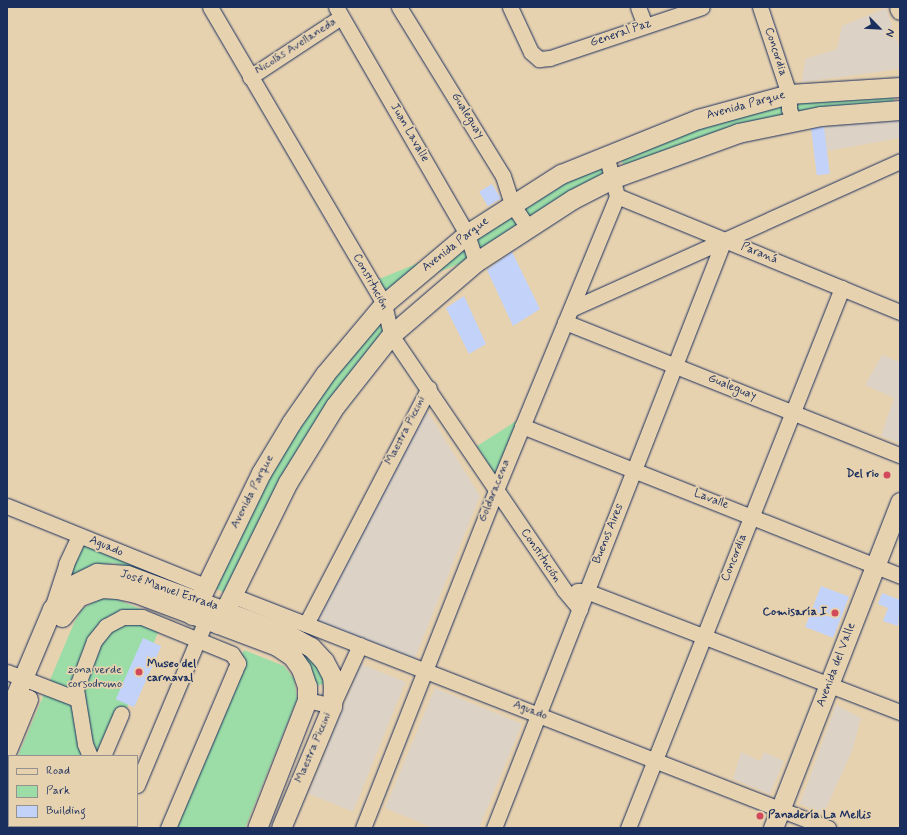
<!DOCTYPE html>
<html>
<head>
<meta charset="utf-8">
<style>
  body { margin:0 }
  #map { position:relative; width:907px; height:835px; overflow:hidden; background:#e7d2b0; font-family:Mynerve,sans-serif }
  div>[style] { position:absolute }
  .built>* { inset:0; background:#dcd2c6; transform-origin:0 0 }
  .green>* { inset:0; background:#9cdda7; transform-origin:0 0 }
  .building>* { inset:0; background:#c2d2f8; transform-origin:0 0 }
  .roads { filter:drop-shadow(0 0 1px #1b2f5e) drop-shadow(0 0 1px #1b2f5e) }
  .minor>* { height:15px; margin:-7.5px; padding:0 7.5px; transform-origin:7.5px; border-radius:7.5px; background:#e7d2b0 }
  .major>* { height:19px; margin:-9.5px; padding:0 9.5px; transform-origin:9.5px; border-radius:9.5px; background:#e7d2b0 }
  .dots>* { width:11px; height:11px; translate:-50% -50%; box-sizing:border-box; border:2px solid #e7d2b0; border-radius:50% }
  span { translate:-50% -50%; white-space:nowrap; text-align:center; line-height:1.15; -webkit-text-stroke:3.5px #e7d2b0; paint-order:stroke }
  .street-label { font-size:12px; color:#1b2f5e }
  .poi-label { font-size:12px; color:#1b2f5e; font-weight:700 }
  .right { translate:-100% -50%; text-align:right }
  .left { translate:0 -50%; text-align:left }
  .park-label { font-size:12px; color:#284065 }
  .frame { position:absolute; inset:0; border:8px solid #1b2f5e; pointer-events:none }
  .legend { position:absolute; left:8px; top:755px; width:130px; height:72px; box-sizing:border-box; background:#e7d2b0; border:1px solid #95918f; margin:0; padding:5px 7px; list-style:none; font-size:12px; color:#1b2f5e }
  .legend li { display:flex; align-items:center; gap:8px; height:20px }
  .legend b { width:20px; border:1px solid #95918f }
  .north { position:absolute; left:859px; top:8px; width:40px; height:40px; -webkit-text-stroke:3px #e7d2b0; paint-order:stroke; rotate:114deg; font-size:11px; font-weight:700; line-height:16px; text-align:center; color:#1b2f5e }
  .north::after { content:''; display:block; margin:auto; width:14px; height:18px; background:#1b2f5e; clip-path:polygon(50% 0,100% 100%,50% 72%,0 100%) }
</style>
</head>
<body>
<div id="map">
  <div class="built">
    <i style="clip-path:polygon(886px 8px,900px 50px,900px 69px,802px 82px,805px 59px,837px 49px,842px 26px)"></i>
    <i style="clip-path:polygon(900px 121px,900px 138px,827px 151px,824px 127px)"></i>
    <i style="clip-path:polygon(882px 355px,900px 362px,900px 443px,881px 436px,894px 398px,865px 385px)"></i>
    <i style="clip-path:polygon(426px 409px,480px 496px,415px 658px,316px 622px)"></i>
    <i style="left:361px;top:664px;width:48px;height:140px;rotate:22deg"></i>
    <i style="clip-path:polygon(435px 688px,522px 724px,479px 828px,433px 828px,385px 808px)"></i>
    <i style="clip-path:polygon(836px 705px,861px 718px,852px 751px,824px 813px,800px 804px)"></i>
    <i style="clip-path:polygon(741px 752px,760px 761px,764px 752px,784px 761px,770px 794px,733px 779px)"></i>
  </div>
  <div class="green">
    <i style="clip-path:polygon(893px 91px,894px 105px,796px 116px,791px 100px)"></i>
    <i style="clip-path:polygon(781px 104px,785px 117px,624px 167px,620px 156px,730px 117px)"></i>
    <i style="clip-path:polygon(603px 163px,607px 176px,530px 220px,519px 205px)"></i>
    <i style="clip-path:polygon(510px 211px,519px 225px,482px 253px,471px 237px)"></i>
    <i style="left:463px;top:245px;width:16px;height:94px;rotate:68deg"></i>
    <i style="clip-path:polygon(379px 323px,387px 334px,226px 593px,211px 587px,265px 474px,316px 397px)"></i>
    <i style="clip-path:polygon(518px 420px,495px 474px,477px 446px)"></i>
    <i style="clip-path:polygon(83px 543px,181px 583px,114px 563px,94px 565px,69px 576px)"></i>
    <i style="clip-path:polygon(113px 598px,164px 618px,107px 756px,18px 756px,74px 623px,82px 609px,99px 599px)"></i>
    <i style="clip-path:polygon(234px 618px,308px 652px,327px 683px,315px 686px)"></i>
    <i style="clip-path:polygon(244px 650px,284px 666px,294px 679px,297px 699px,245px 828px,167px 828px)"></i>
    <i style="clip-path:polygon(9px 777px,9px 826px,77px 826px,77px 828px,7px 828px)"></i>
  </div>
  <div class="building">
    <i style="left:824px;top:127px;width:47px;height:13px;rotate:83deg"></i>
    <i style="left:492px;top:184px;width:17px;height:15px;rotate:59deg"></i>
    <i style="clip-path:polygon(512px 252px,540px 309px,513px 326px,487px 270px)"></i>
    <i style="clip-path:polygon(464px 296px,486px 344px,469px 354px,446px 308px)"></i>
    <i style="left:821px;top:586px;width:30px;height:44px;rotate:21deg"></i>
    <i style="clip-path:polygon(882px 593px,900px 600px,898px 626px,883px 621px,888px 608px,878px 604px)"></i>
    <i style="left:143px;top:638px;width:20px;height:67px;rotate:24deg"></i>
  </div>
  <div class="roads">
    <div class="minor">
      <i style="left:210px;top:7px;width:344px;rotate:59.6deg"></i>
      <i style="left:384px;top:304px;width:32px;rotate:77deg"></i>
      <i style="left:391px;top:335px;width:308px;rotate:55.8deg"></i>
      <i style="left:564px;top:590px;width:25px;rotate:50deg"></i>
      <i style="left:336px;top:7px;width:262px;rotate:60deg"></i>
      <i style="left:467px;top:234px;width:29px;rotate:72deg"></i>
      <i style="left:399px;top:7px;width:198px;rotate:58.4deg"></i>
      <i style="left:503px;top:176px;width:29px;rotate:72deg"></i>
      <i style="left:512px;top:204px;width:29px;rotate:56deg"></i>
      <i style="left:510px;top:7px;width:50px;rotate:65deg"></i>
      <i style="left:531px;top:52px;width:11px;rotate:41deg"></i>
      <i style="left:539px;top:59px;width:11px;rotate:-5deg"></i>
      <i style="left:550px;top:58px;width:160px;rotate:-18.5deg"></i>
      <i style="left:638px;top:7px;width:19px;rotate:69deg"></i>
      <i style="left:760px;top:7px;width:92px;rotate:71.6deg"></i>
      <i style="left:789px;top:94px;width:15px;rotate:90deg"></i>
      <i style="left:789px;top:109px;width:12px;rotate:70deg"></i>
      <i style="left:250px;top:77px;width:109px;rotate:-33.4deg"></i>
      <i style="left:617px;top:196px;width:306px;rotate:22.3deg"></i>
      <i style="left:571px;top:309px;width:361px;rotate:-24.2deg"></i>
      <i style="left:565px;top:322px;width:360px;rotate:21.7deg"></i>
      <i style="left:522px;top:426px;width:407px;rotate:21.6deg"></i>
      <i style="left:7px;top:506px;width:214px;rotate:22deg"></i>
      <i style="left:577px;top:591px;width:9px"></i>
      <i style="left:586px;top:591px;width:337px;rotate:21.1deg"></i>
      <i style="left:231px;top:595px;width:641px;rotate:21.32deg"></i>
      <i style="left:54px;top:602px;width:40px;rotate:-72deg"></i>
      <i style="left:66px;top:564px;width:31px;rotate:-65deg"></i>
      <i style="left:306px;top:624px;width:266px;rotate:-62.5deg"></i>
      <i style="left:7px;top:672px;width:75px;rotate:21.1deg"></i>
      <i style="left:307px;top:700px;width:26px;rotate:13deg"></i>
      <i style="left:332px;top:706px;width:67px;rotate:-65.3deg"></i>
      <i style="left:90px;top:756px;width:13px;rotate:-113deg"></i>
      <i style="left:85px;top:744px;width:56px;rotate:-99.3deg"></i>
      <i style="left:76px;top:689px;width:51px;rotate:-69.4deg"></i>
      <i style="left:94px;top:641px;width:19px;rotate:-51deg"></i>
      <i style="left:106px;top:626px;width:19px;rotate:-28deg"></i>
      <i style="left:123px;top:617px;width:19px"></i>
      <i style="left:142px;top:617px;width:97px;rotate:22.3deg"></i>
      <i style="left:232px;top:654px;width:11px;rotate:56deg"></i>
      <i style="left:238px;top:663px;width:8px;rotate:113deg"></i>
      <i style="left:235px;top:670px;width:172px;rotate:113deg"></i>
      <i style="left:103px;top:756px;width:46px;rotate:-66.8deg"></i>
      <i style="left:137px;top:785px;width:179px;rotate:-67.3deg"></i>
      <i style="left:73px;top:828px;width:2px;rotate:-63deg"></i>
      <i style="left:119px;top:828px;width:2px;rotate:-63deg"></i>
      <i style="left:363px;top:828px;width:363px;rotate:-68.5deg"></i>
      <i style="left:496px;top:490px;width:318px;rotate:-67.6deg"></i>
      <i style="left:617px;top:196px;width:42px;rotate:-105deg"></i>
      <i style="left:494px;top:828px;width:631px;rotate:-68.64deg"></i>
      <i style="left:628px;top:828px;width:581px;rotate:-68.38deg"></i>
    </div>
    <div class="major">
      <i style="left:899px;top:7px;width:3px;rotate:72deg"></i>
      <i style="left:192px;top:615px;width:158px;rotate:-64.1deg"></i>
      <i style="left:261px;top:473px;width:58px;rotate:-59deg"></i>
      <i style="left:291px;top:423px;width:60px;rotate:-55.2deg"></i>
      <i style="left:325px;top:374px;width:92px;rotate:-49.9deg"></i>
      <i style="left:384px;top:304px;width:109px;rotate:-40.1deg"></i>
      <i style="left:467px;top:234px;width:112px;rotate:-32.6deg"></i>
      <i style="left:561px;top:174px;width:148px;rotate:-21.9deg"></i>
      <i style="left:698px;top:119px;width:94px;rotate:-15.4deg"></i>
      <i style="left:789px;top:94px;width:111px;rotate:-3.6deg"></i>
      <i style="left:62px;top:617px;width:26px;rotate:-51deg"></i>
      <i style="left:78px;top:597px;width:25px;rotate:-21deg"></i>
      <i style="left:101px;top:588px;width:16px;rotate:4deg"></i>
      <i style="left:117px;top:589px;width:19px;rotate:12deg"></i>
      <i style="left:136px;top:593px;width:151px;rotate:20.6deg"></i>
      <i style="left:277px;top:646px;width:18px;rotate:34deg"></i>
      <i style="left:292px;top:656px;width:16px;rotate:55deg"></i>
      <i style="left:301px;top:669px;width:18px;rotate:71deg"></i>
      <i style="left:307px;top:686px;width:14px;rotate:90deg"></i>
      <i style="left:307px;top:700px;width:137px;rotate:111.3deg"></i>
      <i style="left:218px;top:624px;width:158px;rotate:-63.8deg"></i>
      <i style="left:288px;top:482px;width:89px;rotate:-58.3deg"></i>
      <i style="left:335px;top:406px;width:90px;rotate:-51.7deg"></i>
      <i style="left:391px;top:335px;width:112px;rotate:-40.7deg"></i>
      <i style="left:476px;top:262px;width:116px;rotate:-33deg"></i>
      <i style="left:573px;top:199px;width:46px;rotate:-27.1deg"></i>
      <i style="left:614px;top:178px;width:132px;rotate:-19.9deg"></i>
      <i style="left:738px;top:133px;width:85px;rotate:-11.6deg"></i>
      <i style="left:821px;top:116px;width:79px;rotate:-4.3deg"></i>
      <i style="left:7px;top:716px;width:116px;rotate:-67.2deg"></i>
      <i style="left:52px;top:609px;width:29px;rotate:-52deg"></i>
      <i style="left:70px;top:586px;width:30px;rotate:-26deg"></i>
      <i style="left:97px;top:573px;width:30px;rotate:4deg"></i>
      <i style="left:127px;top:575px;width:173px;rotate:20.3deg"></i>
      <i style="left:289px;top:635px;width:25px;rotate:29deg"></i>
      <i style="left:311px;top:647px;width:19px;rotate:47deg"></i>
      <i style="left:324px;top:661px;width:17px;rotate:62deg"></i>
      <i style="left:332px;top:676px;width:11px;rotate:85deg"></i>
      <i style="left:333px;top:687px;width:19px;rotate:93deg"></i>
      <i style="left:332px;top:706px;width:132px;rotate:112.7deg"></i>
      <i style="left:7px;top:750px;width:55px;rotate:-67.6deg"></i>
      <i style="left:773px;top:828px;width:350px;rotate:-68.7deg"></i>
    </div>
  </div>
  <div class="dots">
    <i style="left:887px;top:475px;background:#d1495b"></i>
    <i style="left:835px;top:613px;background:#d1495b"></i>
    <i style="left:139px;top:672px;background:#d1495b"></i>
    <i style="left:760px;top:816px;background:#d1495b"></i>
  </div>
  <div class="street-label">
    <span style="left:621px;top:34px;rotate:-19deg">General Paz</span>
    <span style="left:296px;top:47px;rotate:-33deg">Nicolás Avellaneda</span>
    <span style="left:775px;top:52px;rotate:72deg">Concordia</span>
    <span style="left:746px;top:106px;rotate:-15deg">Avenida Parque</span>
    <span style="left:467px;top:116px;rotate:58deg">Gualeguay</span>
    <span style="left:409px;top:133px;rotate:60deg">Juan Lavalle</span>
    <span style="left:456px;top:245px;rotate:-38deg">Avenida Parque</span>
    <span style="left:759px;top:254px;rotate:22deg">Paraná</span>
    <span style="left:370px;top:282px;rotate:61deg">Constitución</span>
    <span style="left:732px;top:388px;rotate:22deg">Gualeguay</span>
    <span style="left:406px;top:431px;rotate:-63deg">Maestra Piccini</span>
    <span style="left:495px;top:491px;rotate:-68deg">Goldaracena</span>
    <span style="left:253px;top:492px;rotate:-63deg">Avenida Parque</span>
    <span style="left:711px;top:500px;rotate:21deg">Lavalle</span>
    <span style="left:609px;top:534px;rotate:-68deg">Buenos Aires</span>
    <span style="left:106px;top:547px;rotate:23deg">Aguado</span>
    <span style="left:540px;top:556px;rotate:56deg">Constitución</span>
    <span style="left:735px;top:558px;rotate:-68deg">Concordia</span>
    <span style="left:169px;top:591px;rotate:19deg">José Manuel Estrada</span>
    <span style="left:837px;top:665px;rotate:-69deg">Avenida del Valle</span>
    <span style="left:530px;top:711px;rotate:21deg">Aguado</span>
    <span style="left:314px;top:748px;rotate:-67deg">Maestra Piccini</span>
  </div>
  <div class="poi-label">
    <span class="right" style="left:879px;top:475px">Del rio</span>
    <span class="right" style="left:827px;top:613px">Comisaría I</span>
    <span class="left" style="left:147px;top:672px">Museo del<br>carnaval</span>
    <span class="left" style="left:768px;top:816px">Panadería La Mellis</span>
  </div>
  <div class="park-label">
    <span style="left:95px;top:678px">zona verde<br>corsodromo</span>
  </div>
  <div class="frame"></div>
  <ul class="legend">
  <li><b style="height:5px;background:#e7d2b0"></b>Road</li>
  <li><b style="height:11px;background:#9cdda7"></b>Park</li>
  <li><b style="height:11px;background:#c2d2f8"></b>Building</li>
  </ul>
  <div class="north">N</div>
</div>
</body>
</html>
